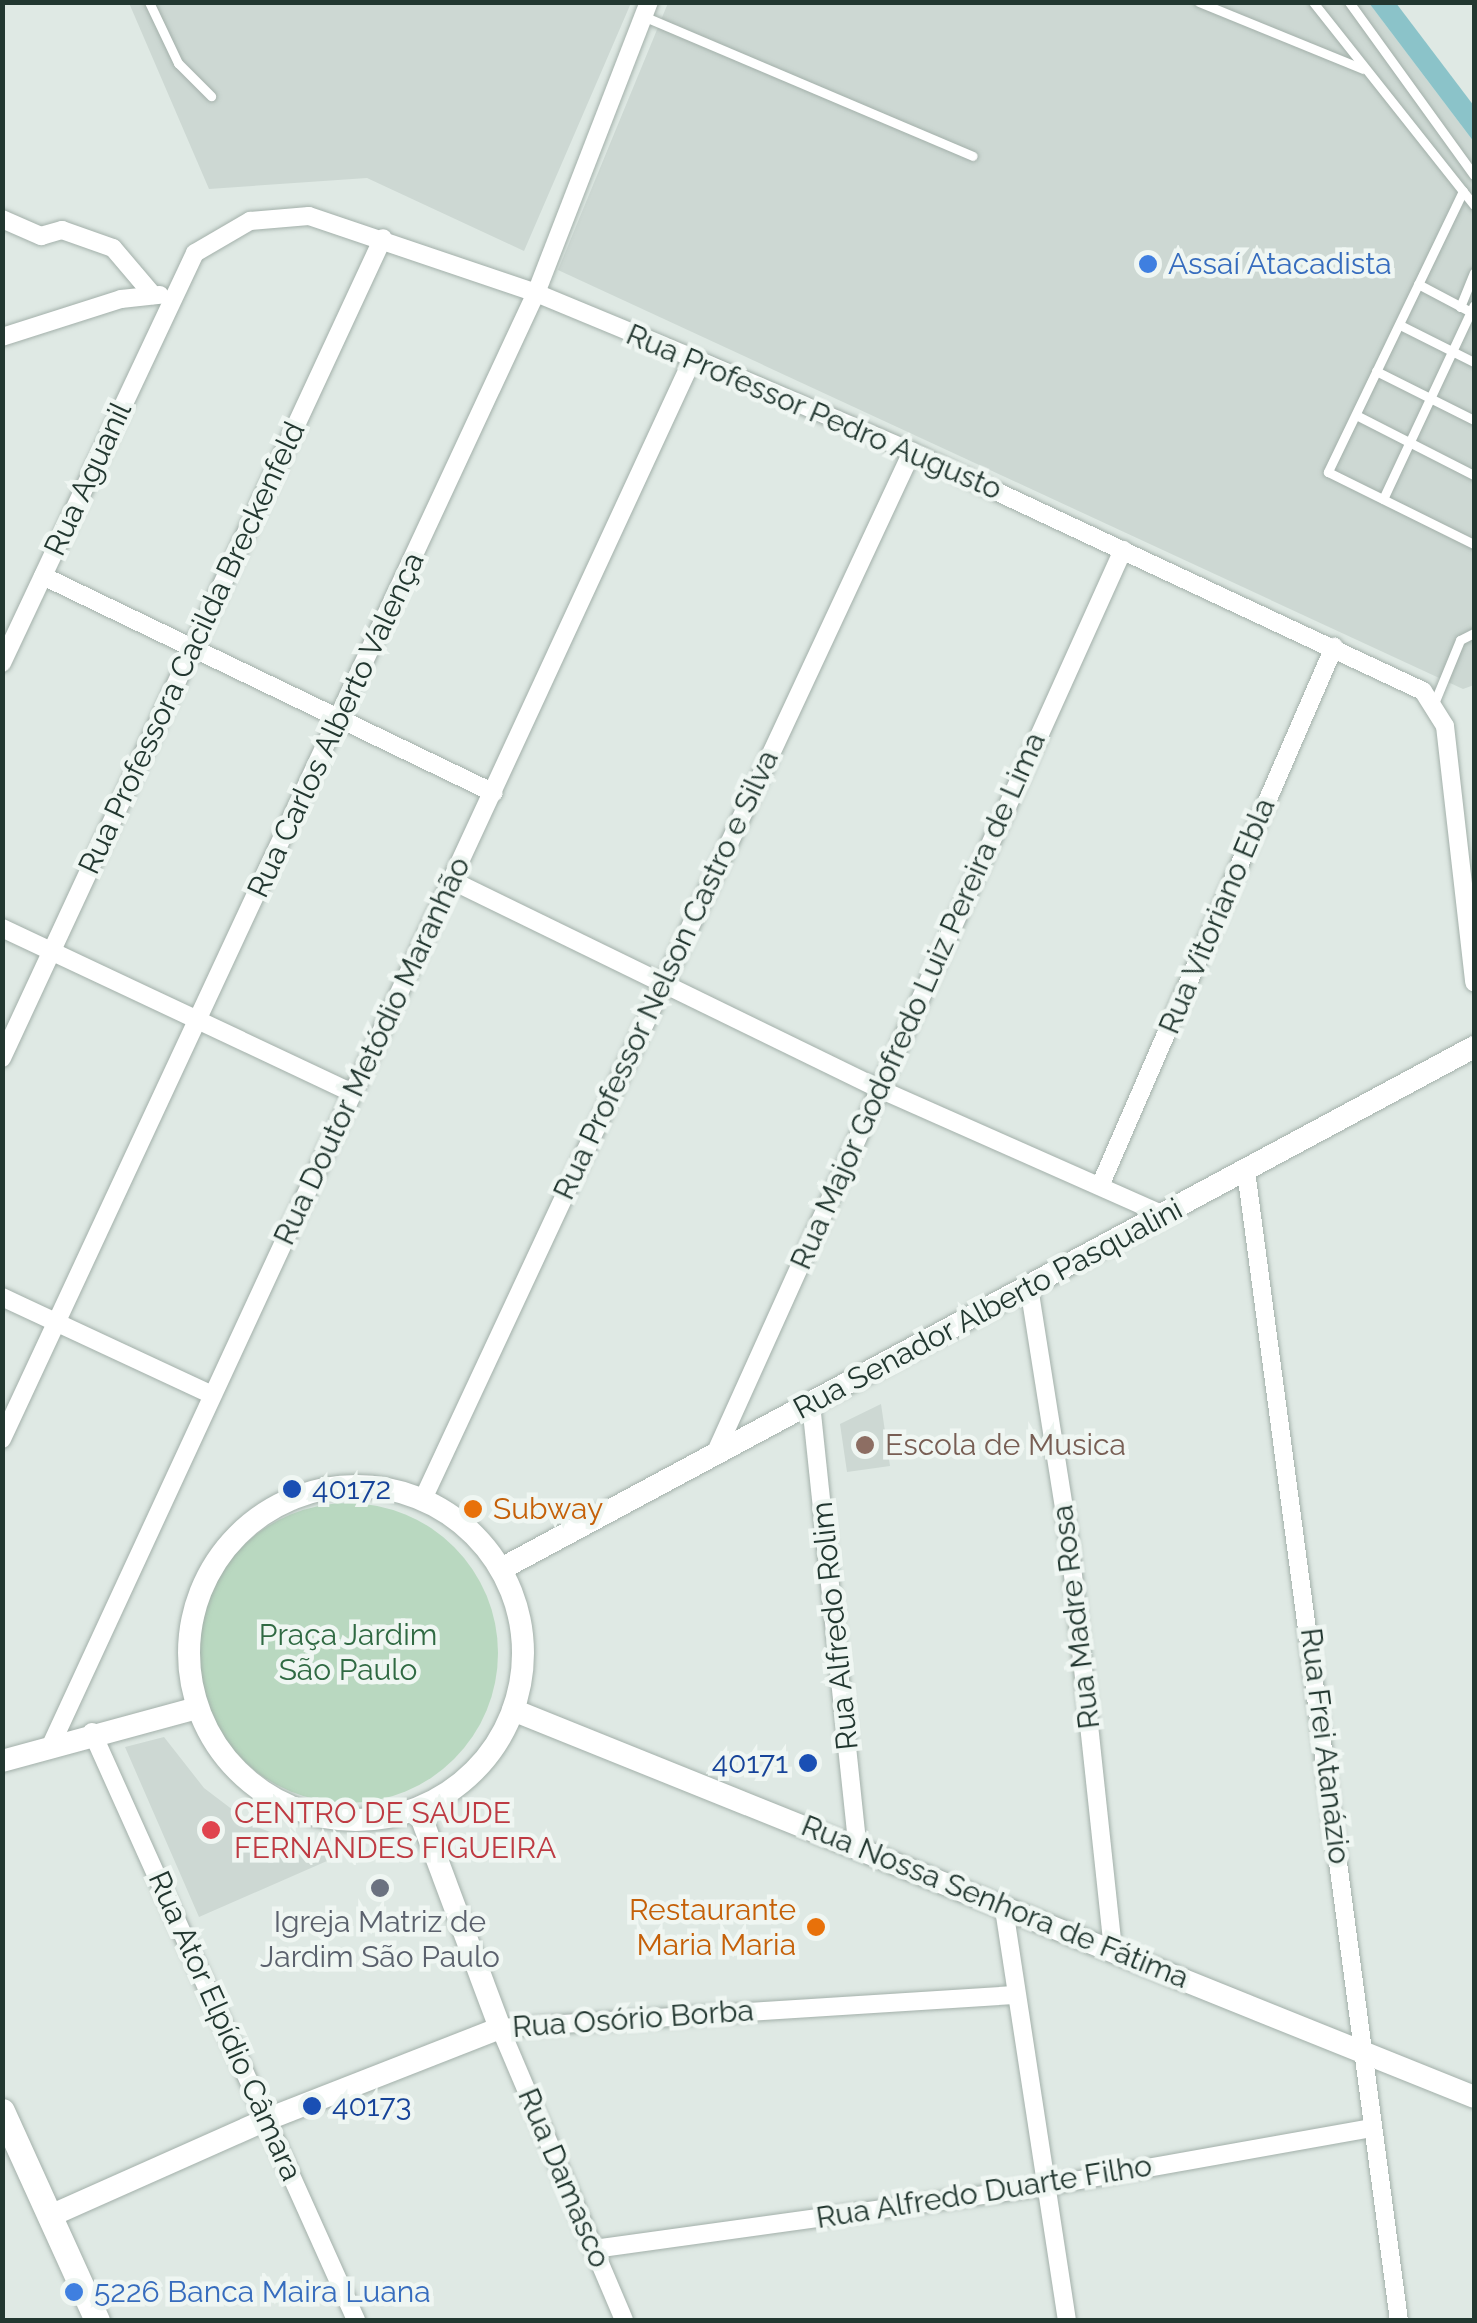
<!DOCTYPE html>
<html>
<head>
<meta charset="utf-8">
<style>
  body { margin:0 }
  #map { position:relative; width:1477px; height:2323px; overflow:hidden; background:#dfe9e4; font-family:Raleway,sans-serif }
  div>[style] { position:absolute }
  .built>* { inset:0; background:#cdd8d3 }
  .green>* { inset:0; background:#b9d8c0 }
  .round { border-radius:50% }
  .water>* { inset:0; background:#8bc3c9 }
  .roads { filter:drop-shadow(0 0 2px #a3b0aa) drop-shadow(0 0 2px #a3b0aa) }
  .service>* { height:9px; margin:-4.5px; padding:0 4.5px; transform-origin:4.5px; border-radius:4.5px; background:#fff }
  .minor>* { height:18px; margin:-9px; padding:0 9px; transform-origin:9px; border-radius:9px; background:#fff }
  .tertiary>* { height:22px; margin:-11px; padding:0 11px; transform-origin:11px; border-radius:11px; background:#fff }
  .tertiary>.ring { margin:-11px; padding:0; box-sizing:content-box; background:none; border:22px solid #fff; border-radius:50% }
  .secondary>* { height:25px; margin:-12.5px; padding:0 12.5px; transform-origin:12.5px; border-radius:12.5px; background:#fff }
  .dots>* { width:28px; height:28px; translate:-50% -50%; box-sizing:border-box; border:5px solid #eff6f2; border-radius:50% }
  span { translate:-50% -50%; white-space:nowrap; text-align:center; line-height:1.15; -webkit-text-stroke:9px #eff6f2; paint-order:stroke }
  .shop-label { font-size:30px; color:#366cbe }
  .left { translate:0 -50%; text-align:left }
  .street-label { font-size:30px; color:#223730 }
  .education-label { font-size:30px; color:#785e54 }
  .transit-label { font-size:30px; color:#164399 }
  .right { translate:-100% -50%; text-align:right }
  .food-label { font-size:30px; color:#c56008 }
  .park-label { font-size:30px; color:#306a43 }
  .health-label { font-size:30px; color:#be3a42 }
  .worship-label { font-size:30px; color:#5b616d }
  .frame { position:absolute; inset:0; border:5px solid #223730; pointer-events:none }
</style>
</head>
<body>
<div id="map">
  <div class="built">
    <i style="clip-path:polygon(129px 3px,631px 3px,524px 251px,367px 178px,209px 189px)"></i>
    <i style="clip-path:polygon(668px 3px,1369px 3px,1474px 142px,1474px 685px,1463px 689px,558px 270px)"></i>
    <i style="clip-path:polygon(881px 1404px,890px 1466px,847px 1472px,840px 1424px)"></i>
    <i style="clip-path:polygon(164px 1737px,204px 1788px,254px 1826px,303px 1844px,352px 1850px,199px 1917px,125px 1747px)"></i>
  </div>
  <div class="green">
    <i class="round" style="left:198px;top:1503px;width:300px;height:300px"></i>
  </div>
  <div class="water">
    <i style="clip-path:polygon(1369px 3px,1396px 3px,1474px 106px,1474px 142px)"></i>
  </div>
  <div class="roads">
    <div class="service">
      <i style="left:149px;top:2px;width:68px;rotate:64.6deg"></i>
      <i style="left:178px;top:63px;width:47px;rotate:45deg"></i>
      <i style="left:1199px;top:2px;width:177px;rotate:22.2deg"></i>
      <i style="left:1313px;top:2px;width:259px;rotate:51.6deg"></i>
      <i style="left:1349px;top:2px;width:213px;rotate:54.2deg"></i>
      <i style="left:643px;top:16px;width:358px;rotate:23deg"></i>
      <i style="left:1463px;top:191px;width:312px;rotate:115.7deg"></i>
      <i style="left:1328px;top:472px;width:163px;rotate:26.3deg"></i>
      <i style="left:1418px;top:284px;width:62px;rotate:27.8deg"></i>
      <i style="left:1460px;top:307px;width:37px;rotate:-68deg"></i>
      <i style="left:1400px;top:325px;width:83px;rotate:26.6deg"></i>
      <i style="left:1376px;top:371px;width:110px;rotate:26.6deg"></i>
      <i style="left:1356px;top:415px;width:132px;rotate:27deg"></i>
      <i style="left:1383px;top:499px;width:214px;rotate:-64.9deg"></i>
      <i style="left:1435px;top:701px;width:66px;rotate:-67.7deg"></i>
      <i style="left:1460px;top:640px;width:16px;rotate:-27deg"></i>
    </div>
    <div class="minor">
      <i style="left:2px;top:219px;width:43px;rotate:23.6deg"></i>
      <i style="left:41px;top:236px;width:22px;rotate:-16deg"></i>
      <i style="left:62px;top:230px;width:54px;rotate:19.4deg"></i>
      <i style="left:113px;top:248px;width:62px;rotate:49.6deg"></i>
      <i style="left:2px;top:337px;width:125px;rotate:-17.7deg"></i>
      <i style="left:121px;top:299px;width:39px;rotate:-6deg"></i>
      <i style="left:43px;top:576px;width:500px;rotate:25.7deg"></i>
      <i style="left:2px;top:663px;width:453px;rotate:-64.8deg"></i>
      <i style="left:195px;top:253px;width:64px;rotate:-30.2deg"></i>
      <i style="left:250px;top:221px;width:59px;rotate:-4.8deg"></i>
      <i style="left:309px;top:216px;width:240px;rotate:18.7deg"></i>
      <i style="left:536px;top:293px;width:170px;rotate:22.5deg"></i>
      <i style="left:693px;top:358px;width:238px;rotate:23.2deg"></i>
      <i style="left:912px;top:452px;width:564px;rotate:25.07deg"></i>
      <i style="left:1423px;top:691px;width:41px;rotate:57.8deg"></i>
      <i style="left:1445px;top:726px;width:258px;rotate:83.5deg"></i>
      <i style="left:451px;top:880px;width:472px;rotate:26deg"></i>
      <i style="left:875px;top:1087px;width:314px;rotate:23.9deg"></i>
      <i style="left:2px;top:928px;width:387px;rotate:25.2deg"></i>
      <i style="left:2px;top:1058px;width:904px;rotate:-65.08deg"></i>
      <i style="left:1246px;top:1171px;width:1159px;rotate:82.42deg"></i>
      <i style="left:1100px;top:1186px;width:588px;rotate:-66.53deg"></i>
      <i style="left:1029px;top:1287px;width:263px;rotate:81deg"></i>
      <i style="left:1070px;top:1547px;width:402px;rotate:83.9deg"></i>
      <i style="left:2px;top:1297px;width:230px;rotate:25deg"></i>
      <i style="left:811px;top:1404px;width:446px;rotate:84deg"></i>
      <i style="left:2px;top:1439px;width:1264px;rotate:-65.02deg"></i>
      <i style="left:536px;top:293px;width:312px;rotate:-68.8deg"></i>
      <i style="left:715px;top:1454px;width:992px;rotate:-65.71deg"></i>
      <i style="left:423px;top:1499px;width:1156px;rotate:-64.97deg"></i>
      <i style="left:92px;top:1732px;width:645px;rotate:65.82deg"></i>
      <i style="left:51px;top:1745px;width:1528px;rotate:-65.16deg"></i>
      <i style="left:1004px;top:1909px;width:416px;rotate:81.3deg"></i>
      <i style="left:594px;top:2249px;width:456px;rotate:-7.9deg"></i>
      <i style="left:1046px;top:2186px;width:331px;rotate:-10.1deg"></i>
      <i style="left:624px;top:2320px;width:317px;rotate:-113deg"></i>
      <i style="left:500px;top:2028px;width:515px;rotate:-3.67deg"></i>
    </div>
    <div class="tertiary">
      <i class="ring" style="left:189px;top:1486px;width:312px;height:312px"></i>
      <i style="left:501px;top:1569px;width:1104px;rotate:-28.21deg"></i>
      <i style="left:513px;top:1710px;width:1036px;rotate:21.93deg"></i>
      <i style="left:2px;top:1761px;width:202px;rotate:-15.2deg"></i>
      <i style="left:50px;top:2216px;width:239px;rotate:-24deg"></i>
      <i style="left:268px;top:2119px;width:249px;rotate:-21.4deg"></i>
      <i style="left:500px;top:2028px;width:232px;rotate:-110.5deg"></i>
    </div>
    <div class="secondary">
      <i style="left:2px;top:2111px;width:230px;rotate:65.6deg"></i>
    </div>
  </div>
  <div class="dots">
    <i style="left:1148px;top:264px;background:#3f7fe0"></i>
    <i style="left:865px;top:1445px;background:#8d6e63"></i>
    <i style="left:292px;top:1489px;background:#1a4fb4"></i>
    <i style="left:473px;top:1509px;background:#e8710a"></i>
    <i style="left:808px;top:1763px;background:#1a4fb4"></i>
    <i style="left:211px;top:1830px;background:#e0444e"></i>
    <i style="left:380px;top:1888px;background:#6b7280"></i>
    <i style="left:816px;top:1927px;background:#e8710a"></i>
    <i style="left:312px;top:2106px;background:#1a4fb4"></i>
    <i style="left:74px;top:2292px;background:#3f7fe0"></i>
  </div>
  <div class="shop-label">
    <span class="left" style="left:1168px;top:264px">Assaí Atacadista</span>
    <span class="left" style="left:94px;top:2292px">5226 Banca Maira Luana</span>
  </div>
  <div class="street-label">
    <span style="left:814px;top:412px;rotate:23deg">Rua Professor Pedro Augusto</span>
    <span style="left:88px;top:479px;rotate:-65deg">Rua Aguanil</span>
    <span style="left:192px;top:648px;rotate:-65deg">Rua Professora Cacilda Breckenfeld</span>
    <span style="left:336px;top:725px;rotate:-65deg">Rua Carlos Alberto Valença</span>
    <span style="left:1217px;top:916px;rotate:-67deg">Rua Vitoriano Ebla</span>
    <span style="left:666px;top:975px;rotate:-65deg">Rua Professor Nelson Castro e Silva</span>
    <span style="left:918px;top:1001px;rotate:-66deg">Rua Major Godofredo Luiz Pereira de Lima</span>
    <span style="left:372px;top:1051px;rotate:-65deg">Rua Doutor Metódio Maranhão</span>
    <span style="left:988px;top:1309px;rotate:-28deg">Rua Senador Alberto Pasqualini</span>
    <span style="left:1076px;top:1617px;rotate:-97deg">Rua Madre Rosa</span>
    <span style="left:835px;top:1626px;rotate:-96deg">Rua Alfredo Rolim</span>
    <span style="left:1325px;top:1746px;rotate:83deg">Rua Frei Atanázio</span>
    <span style="left:995px;top:1902px;rotate:22deg">Rua Nossa Senhora de Fátima</span>
    <span style="left:633px;top:2019px;rotate:-4deg">Rua Osório Borba</span>
    <span style="left:225px;top:2026px;rotate:66deg">Rua Ator Elpídio Câmara</span>
    <span style="left:564px;top:2178px;rotate:67deg">Rua Damasco</span>
    <span style="left:984px;top:2192px;rotate:-9deg">Rua Alfredo Duarte Filho</span>
  </div>
  <div class="education-label">
    <span class="left" style="left:885px;top:1445px">Escola de Musica</span>
  </div>
  <div class="transit-label">
    <span class="left" style="left:312px;top:1489px">40172</span>
    <span class="right" style="left:788px;top:1763px">40171</span>
    <span class="left" style="left:332px;top:2106px">40173</span>
  </div>
  <div class="food-label">
    <span class="left" style="left:493px;top:1509px">Subway</span>
    <span class="right" style="left:796px;top:1927px">Restaurante<br>Maria Maria</span>
  </div>
  <div class="park-label">
    <span style="left:348px;top:1652px">Praça Jardim<br>São Paulo</span>
  </div>
  <div class="health-label">
    <span class="left" style="left:234px;top:1830px">CENTRO DE SAUDE<br>FERNANDES FIGUEIRA</span>
  </div>
  <div class="worship-label">
    <span style="left:380px;top:1939px">Igreja Matriz de<br>Jardim São Paulo</span>
  </div>
  <div class="frame"></div>
</div>
</body>
</html>
